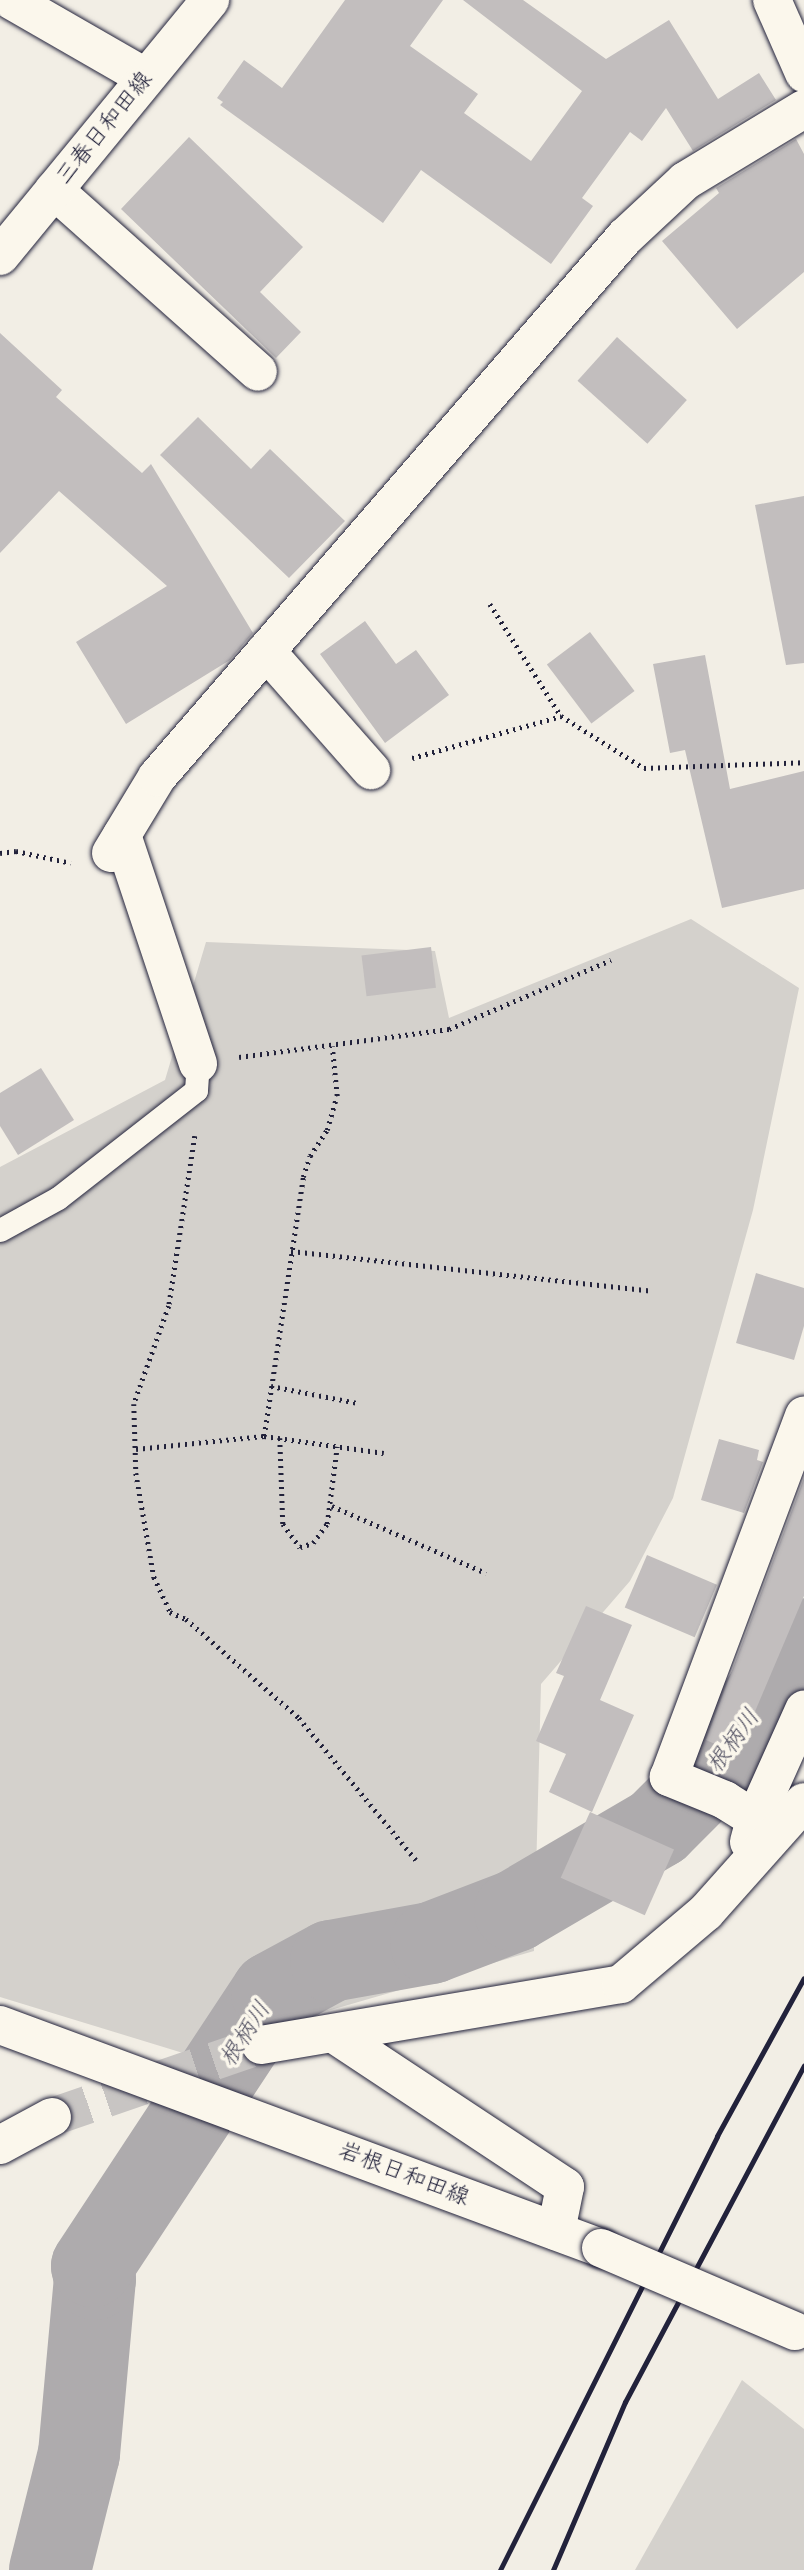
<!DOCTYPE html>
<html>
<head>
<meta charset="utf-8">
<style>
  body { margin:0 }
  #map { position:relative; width:804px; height:2570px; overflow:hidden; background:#f2eee5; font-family:Pangolin,"Klee One",sans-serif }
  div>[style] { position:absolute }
  .green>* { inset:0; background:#d4d1cc }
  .river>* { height:82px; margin:-41px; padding:0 41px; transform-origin:41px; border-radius:41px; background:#aeabad }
  .building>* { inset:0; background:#c2bebe; transform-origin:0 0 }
  .minor-tunnel>* { height:38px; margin-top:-19px; transform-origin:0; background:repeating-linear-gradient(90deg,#c8c5c3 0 38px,transparent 0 57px) }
  .path>* { height:4.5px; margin-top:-2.25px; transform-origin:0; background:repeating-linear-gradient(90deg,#22223b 0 2px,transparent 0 7px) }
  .roads { filter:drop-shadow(0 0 2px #22223b) drop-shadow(0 0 2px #22223b) }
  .service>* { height:23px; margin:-11.5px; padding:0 11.5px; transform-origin:11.5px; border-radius:11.5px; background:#fbf7ec }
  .minor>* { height:38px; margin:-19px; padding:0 19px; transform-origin:19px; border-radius:19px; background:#fbf7ec }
  .secondary>* { height:38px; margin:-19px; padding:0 19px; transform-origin:19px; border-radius:19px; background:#fbf7ec }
  .rail>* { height:5px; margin:-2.5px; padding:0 2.5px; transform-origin:2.5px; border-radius:2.5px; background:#22223b }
  .bridges { filter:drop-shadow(0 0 2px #22223b) drop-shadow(0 0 2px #22223b) }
  .secondary-bridge>* { height:38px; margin:-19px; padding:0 19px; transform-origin:19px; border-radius:19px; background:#fbf7ec }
  span { translate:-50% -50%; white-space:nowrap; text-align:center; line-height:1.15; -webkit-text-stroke:7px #fbf7ec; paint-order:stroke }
  .street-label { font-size:23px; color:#22223b }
  .water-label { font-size:24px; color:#535263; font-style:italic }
</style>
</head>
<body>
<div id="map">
  <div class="green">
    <i style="clip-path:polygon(691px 919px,799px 988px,753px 1210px,673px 1498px,630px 1581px,541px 1684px,534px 1951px,183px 2053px,0 1997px,0 1167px,165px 1080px,206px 942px,435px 951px,449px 1018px)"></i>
    <i style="clip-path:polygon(742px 2380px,804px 2429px,804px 2570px,635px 2570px)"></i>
  </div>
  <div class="river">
    <i style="left:50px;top:2570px;width:120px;rotate:-76deg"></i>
    <i style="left:79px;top:2454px;width:176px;rotate:-84.8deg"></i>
    <i style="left:95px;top:2279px;width:13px;rotate:-103deg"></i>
    <i style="left:92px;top:2266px;width:327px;rotate:-56.6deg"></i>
    <i style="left:272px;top:1993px;width:67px;rotate:-28.5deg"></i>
    <i style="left:331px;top:1961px;width:102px;rotate:-10.2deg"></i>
    <i style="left:431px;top:1943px;width:90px;rotate:-20.9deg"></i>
    <i style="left:515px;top:1911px;width:166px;rotate:-30.4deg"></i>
    <i style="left:658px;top:1827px;width:78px;rotate:-45deg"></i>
    <i style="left:713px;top:1772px;width:161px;rotate:-55.6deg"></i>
  </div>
  <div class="building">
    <i style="clip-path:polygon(345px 0,443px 0,410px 46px,478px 94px,464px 113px,531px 161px,582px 91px,463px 0,523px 0,606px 59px,669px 20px,718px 99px,759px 73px,776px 100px,693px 151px,666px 108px,642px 141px,630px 132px,582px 198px,593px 206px,551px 264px,421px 170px,383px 223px,220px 105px,223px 102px,217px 98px,244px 60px,282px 88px)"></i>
    <i style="clip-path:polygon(189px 137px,303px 247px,260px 292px,301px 332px,276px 358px,121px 209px)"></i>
    <i style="clip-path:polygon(796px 139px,804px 154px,804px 272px,737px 329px,662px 241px,719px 193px,716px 188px)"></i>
    <i style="clip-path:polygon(0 333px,62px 390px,56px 397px,142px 473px,151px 464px,253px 633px,230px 660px,126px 724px,76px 642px,167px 586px,59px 491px,0 553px)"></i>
    <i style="left:617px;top:337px;width:94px;height:59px;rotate:42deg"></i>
    <i style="clip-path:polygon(198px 417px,251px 469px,270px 449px,345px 521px,289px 578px,160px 455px)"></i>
    <i style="clip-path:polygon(804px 496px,804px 663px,786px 665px,755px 505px)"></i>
    <i style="clip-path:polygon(365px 621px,396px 664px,416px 650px,449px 695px,385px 743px,320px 654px)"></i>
    <i style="left:590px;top:632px;width:74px;height:54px;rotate:53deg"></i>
    <i style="clip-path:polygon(705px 655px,730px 789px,804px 771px,804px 889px,722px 908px,685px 750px,670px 753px,653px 664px)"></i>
    <i style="left:431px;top:947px;width:41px;height:70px;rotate:83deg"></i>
    <i style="clip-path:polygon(41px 1068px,74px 1120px,18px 1155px,0 1126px,0 1093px)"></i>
    <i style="clip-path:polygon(756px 1273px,804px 1288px,804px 1326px,794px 1360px,736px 1343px)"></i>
    <i style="clip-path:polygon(719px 1439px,759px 1450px,757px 1460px,763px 1462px,744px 1513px,701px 1500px)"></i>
    <i style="clip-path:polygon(804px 1478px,804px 1596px,737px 1754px,706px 1740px)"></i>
    <i style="left:647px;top:1555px;width:76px;height:57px;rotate:23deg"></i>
    <i style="clip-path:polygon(586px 1606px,632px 1625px,600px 1700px,634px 1715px,592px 1812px,549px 1792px,566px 1754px,536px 1741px,564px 1676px,556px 1673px)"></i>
    <i style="left:590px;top:1812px;width:92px;height:72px;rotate:24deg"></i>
  </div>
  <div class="minor-tunnel">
    <i style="left:52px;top:2117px;width:221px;rotate:-19deg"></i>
  </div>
  <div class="path">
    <i style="left:490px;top:604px;width:133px;rotate:57.6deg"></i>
    <i style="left:561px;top:716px;width:98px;rotate:32.1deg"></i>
    <i style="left:644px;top:768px;width:160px;rotate:-2.1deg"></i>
    <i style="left:412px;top:758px;width:155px;rotate:-15.7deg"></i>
    <i style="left:0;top:853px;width:16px;rotate:-7deg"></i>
    <i style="left:16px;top:851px;width:56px;rotate:12.3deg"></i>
    <i style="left:239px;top:1057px;width:212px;rotate:-7.6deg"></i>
    <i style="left:449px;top:1029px;width:176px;rotate:-23.1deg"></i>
    <i style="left:195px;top:1136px;width:172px;rotate:98.7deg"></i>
    <i style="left:169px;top:1306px;width:104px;rotate:109.7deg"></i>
    <i style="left:134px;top:1404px;width:69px;rotate:88.3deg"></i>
    <i style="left:136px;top:1473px;width:106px;rotate:80.2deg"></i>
    <i style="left:154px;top:1577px;width:38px;rotate:65deg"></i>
    <i style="left:170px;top:1612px;width:17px;rotate:24deg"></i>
    <i style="left:186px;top:1619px;width:150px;rotate:41.2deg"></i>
    <i style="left:299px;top:1718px;width:184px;rotate:50.5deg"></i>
    <i style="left:291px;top:1251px;width:363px;rotate:6.3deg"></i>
    <i style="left:271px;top:1386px;width:89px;rotate:11.1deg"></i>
    <i style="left:264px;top:1436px;width:262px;rotate:-81.4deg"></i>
    <i style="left:303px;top:1177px;width:22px;rotate:-72deg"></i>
    <i style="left:310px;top:1156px;width:31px;rotate:-57deg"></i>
    <i style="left:327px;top:1130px;width:35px;rotate:-74deg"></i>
    <i style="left:337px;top:1096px;width:50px;rotate:-95.7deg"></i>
    <i style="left:280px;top:1438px;width:86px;rotate:88deg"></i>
    <i style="left:283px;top:1524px;width:29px;rotate:54deg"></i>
    <i style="left:300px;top:1547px;width:14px;rotate:-17deg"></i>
    <i style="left:313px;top:1543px;width:24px;rotate:-54deg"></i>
    <i style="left:327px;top:1524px;width:78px;rotate:-82.6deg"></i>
    <i style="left:136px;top:1449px;width:129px;rotate:-5.8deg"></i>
    <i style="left:264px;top:1436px;width:121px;rotate:8.1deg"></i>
    <i style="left:332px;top:1506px;width:168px;rotate:23.5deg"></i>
  </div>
  <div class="roads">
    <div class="service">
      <i style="left:0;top:1230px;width:66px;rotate:-28.9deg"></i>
      <i style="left:58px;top:1198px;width:175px;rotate:-38deg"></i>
      <i style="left:196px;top:1090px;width:26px;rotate:-86deg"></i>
    </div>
    <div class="minor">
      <i style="left:11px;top:0;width:155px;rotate:29.9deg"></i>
      <i style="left:54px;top:190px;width:273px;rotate:41.7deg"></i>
      <i style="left:266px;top:651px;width:159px;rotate:48.6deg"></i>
      <i style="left:122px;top:835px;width:241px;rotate:71.6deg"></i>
      <i style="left:111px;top:853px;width:89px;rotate:-58.8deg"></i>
      <i style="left:157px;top:777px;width:715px;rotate:-49.09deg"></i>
      <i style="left:625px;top:237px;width:82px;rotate:-43deg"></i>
      <i style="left:685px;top:181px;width:139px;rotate:-31.2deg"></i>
      <i style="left:755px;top:1819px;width:36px;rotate:-148deg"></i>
      <i style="left:725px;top:1800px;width:61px;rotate:-157.7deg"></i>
      <i style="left:669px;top:1777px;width:386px;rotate:-69.5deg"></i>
      <i style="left:749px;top:1842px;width:24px;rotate:-75deg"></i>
      <i style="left:755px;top:1819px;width:120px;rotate:-65.8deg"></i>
      <i style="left:334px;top:2034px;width:277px;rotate:33.5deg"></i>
      <i style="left:565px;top:2187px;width:45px;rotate:101.6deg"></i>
      <i style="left:261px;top:2045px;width:365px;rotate:-9.6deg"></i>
      <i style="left:621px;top:1984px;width:111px;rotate:-40.3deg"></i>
      <i style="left:706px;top:1912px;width:147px;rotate:-48.3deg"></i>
      <i style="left:0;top:2145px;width:59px;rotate:-28.3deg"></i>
    </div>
    <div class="secondary">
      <i style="left:772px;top:0;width:80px;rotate:66.3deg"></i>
      <i style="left:0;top:256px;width:331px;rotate:-50.6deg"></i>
      <i style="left:0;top:2025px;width:641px;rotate:20.36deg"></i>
    </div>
  </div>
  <div class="rail">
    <i style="left:500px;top:2570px;width:485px;rotate:-63.4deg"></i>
    <i style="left:717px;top:2136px;width:180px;rotate:-61.2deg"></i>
    <i style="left:553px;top:2570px;width:183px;rotate:-66.8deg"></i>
    <i style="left:625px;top:2402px;width:381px;rotate:-62deg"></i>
  </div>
  <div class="bridges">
    <div class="secondary-bridge">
      <i style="left:601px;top:2248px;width:211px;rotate:23.2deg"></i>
    </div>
  </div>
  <div class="street-label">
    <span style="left:104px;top:128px;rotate:-51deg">三春日和田線</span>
    <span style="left:404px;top:2174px;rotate:21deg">岩根日和田線</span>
  </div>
  <div class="water-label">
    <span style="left:733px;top:1741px;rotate:-54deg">根柄川</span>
    <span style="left:245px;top:2034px;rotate:-57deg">根柄川</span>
  </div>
</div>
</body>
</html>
